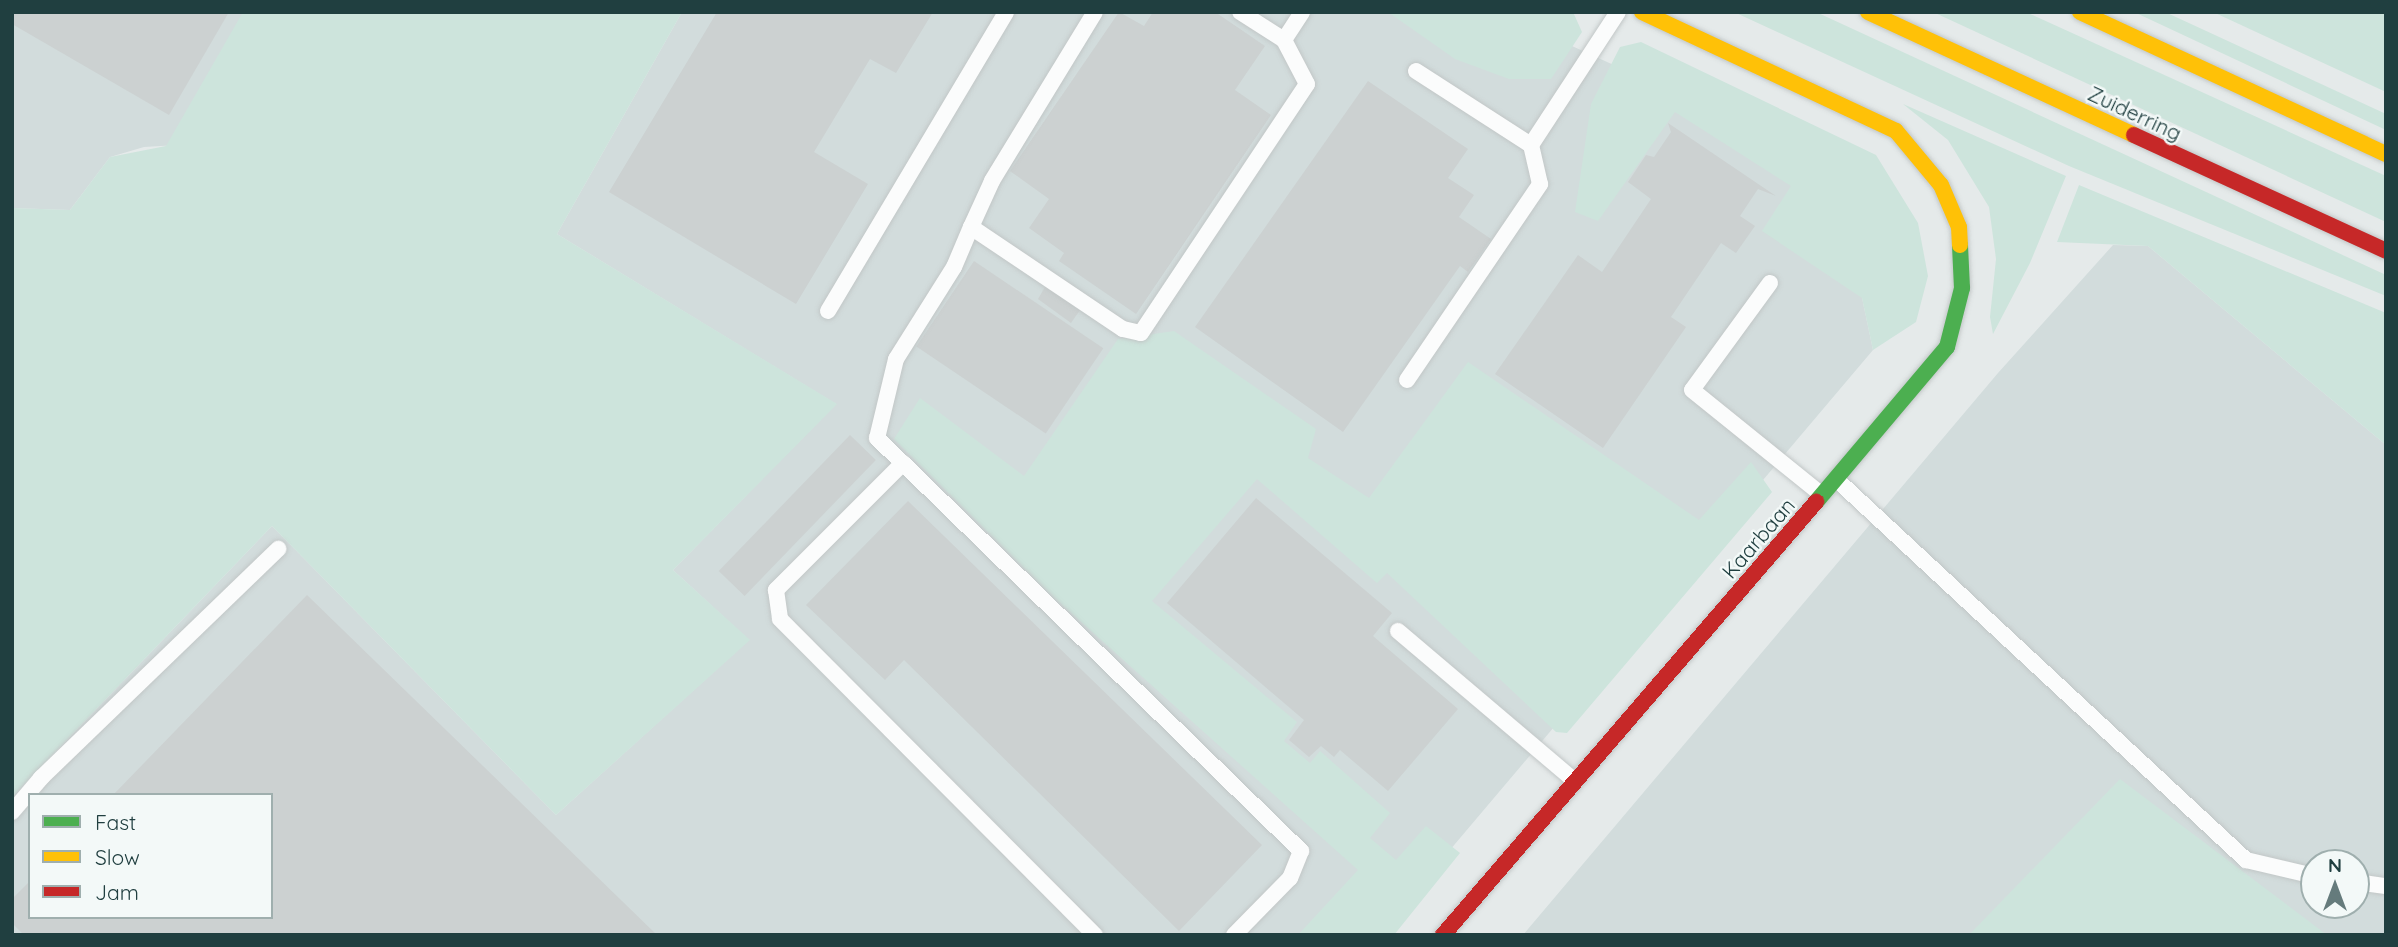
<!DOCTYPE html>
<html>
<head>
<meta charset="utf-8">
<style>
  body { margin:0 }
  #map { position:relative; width:2398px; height:947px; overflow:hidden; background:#e5eaea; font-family:Quicksand,sans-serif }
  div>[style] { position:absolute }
  .built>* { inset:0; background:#d2dcdc }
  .green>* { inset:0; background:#cde4dc }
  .building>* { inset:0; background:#ccd1d1; transform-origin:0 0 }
  .roads { filter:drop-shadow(0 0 2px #c2c7c7) drop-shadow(0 0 2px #c2c7c7) }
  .lane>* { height:16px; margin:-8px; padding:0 8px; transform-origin:8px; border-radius:8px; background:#fbfcfc }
  .fast>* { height:16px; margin:-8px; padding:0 8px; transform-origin:8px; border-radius:8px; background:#4caf50 }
  .slow>* { height:16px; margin:-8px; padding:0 8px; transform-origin:8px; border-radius:8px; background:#ffc107 }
  .jam>* { height:16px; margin:-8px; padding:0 8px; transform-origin:8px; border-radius:8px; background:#c62828 }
  span { translate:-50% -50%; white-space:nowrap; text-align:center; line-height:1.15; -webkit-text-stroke:5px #f3f9f8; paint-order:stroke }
  .street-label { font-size:21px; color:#203f40 }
  .frame { position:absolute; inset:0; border:14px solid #203f40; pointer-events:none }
  .legend { position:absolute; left:28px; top:793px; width:245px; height:126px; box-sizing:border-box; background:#f3f9f8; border:2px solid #9fafae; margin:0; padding:9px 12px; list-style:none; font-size:21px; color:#203f40 }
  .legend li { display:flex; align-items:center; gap:14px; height:35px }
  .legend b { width:35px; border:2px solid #9fafae }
  .north { position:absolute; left:2300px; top:849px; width:70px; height:70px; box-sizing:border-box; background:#f3f9f8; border:2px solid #9fafae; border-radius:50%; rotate:0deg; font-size:19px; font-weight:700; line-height:28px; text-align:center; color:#203f40 }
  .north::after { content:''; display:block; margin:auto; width:24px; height:32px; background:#657b7c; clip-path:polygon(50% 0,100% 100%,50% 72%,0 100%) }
</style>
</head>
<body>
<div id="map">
  <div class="built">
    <i style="clip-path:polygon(12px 12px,317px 12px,245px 141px,144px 147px,110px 157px,70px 210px,12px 208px)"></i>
    <i style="clip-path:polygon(evenodd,682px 12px,1497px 12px,1834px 165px,1873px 350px,1378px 935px,12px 935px,12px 797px,272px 526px,556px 815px,749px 640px,673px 570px,836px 404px,557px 234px,682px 12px,30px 795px,271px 795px,271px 917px,30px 917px,30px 795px)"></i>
    <i style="clip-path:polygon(evenodd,2113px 245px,2148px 246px,2386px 445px,2386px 935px,1523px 935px,1998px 373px,2113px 245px,2314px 863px,2356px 863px,2356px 905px,2314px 905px,2314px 863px)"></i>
  </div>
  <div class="green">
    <i style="clip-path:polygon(243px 12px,682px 12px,557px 234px,837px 404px,673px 570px,750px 640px,556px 815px,272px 526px,12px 797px,12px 208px,70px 210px,110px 157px,166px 146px)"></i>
    <i style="clip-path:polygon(1388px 12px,1573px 12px,1582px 32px,1551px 79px,1509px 79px,1455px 59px)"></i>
    <i style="clip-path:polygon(1734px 12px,1816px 12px,2386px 275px,2386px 296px,2069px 166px)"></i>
    <i style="clip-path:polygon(1933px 12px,2026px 12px,2386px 176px,2386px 222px)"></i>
    <i style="clip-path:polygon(2134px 12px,2165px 12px,2386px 114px,2386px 130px)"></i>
    <i style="clip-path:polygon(2213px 12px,2386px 12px,2386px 92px)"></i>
    <i style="clip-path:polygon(1641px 42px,1876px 155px,1918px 223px,1928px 276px,1916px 322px,1873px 350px,1862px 298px,1762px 231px,1791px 186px,1675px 112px,1598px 221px,1575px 212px,1591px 104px,1620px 47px)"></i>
    <i style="clip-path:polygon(1903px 104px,2066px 176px,2030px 263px,1993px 334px,1990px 317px,1996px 259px,1989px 207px,1948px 140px)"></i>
    <i style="clip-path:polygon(2079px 185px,2386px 313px,2386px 445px,2148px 246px,2057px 242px)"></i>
    <i style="clip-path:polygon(1174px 331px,1316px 429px,1308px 458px,1369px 498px,1468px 362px,1699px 520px,1751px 462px,1772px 492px,1567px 733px,1556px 732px,1387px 573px,1377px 583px,1257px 479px,1152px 601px,1297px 722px,1284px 741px,1310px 763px,1320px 751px,1390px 813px,1370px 838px,1396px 860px,1426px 826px,1460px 853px,1394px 935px,1298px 935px,1358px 870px,1053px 597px,894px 439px,920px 398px,1024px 476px,1118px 339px)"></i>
    <i style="clip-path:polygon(2120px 779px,2327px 935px,1969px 935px)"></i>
  </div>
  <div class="building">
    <i style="clip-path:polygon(12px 12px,229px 12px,169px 115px,12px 24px)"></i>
    <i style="clip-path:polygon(717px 12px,933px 12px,896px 73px,870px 59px,814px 152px,868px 184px,796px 304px,609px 192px)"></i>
    <i style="clip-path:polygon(1119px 12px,1144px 26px,1153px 12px,1215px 12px,1265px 46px,1235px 90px,1271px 115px,1136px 314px,1059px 261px,1064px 253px,1029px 228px,1049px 199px,1010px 171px)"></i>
    <i style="clip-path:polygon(1368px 81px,1468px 149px,1448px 178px,1474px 195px,1459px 217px,1491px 239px,1468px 272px,1460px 266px,1343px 432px,1195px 327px)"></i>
    <i style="clip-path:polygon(1668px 123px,1776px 196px,1758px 189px,1740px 216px,1755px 226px,1736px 253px,1721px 243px,1671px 317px,1686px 327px,1603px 448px,1495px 374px,1578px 255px,1602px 272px,1651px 199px,1628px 182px,1646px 155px,1654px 157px,1671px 132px)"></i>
    <i style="left:974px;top:261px;width:156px;height:103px;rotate:34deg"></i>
    <i style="clip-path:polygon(1045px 287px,1080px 310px,1071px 323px,1038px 299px)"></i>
    <i style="left:850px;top:435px;width:36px;height:189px;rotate:44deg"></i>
    <i style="clip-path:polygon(1256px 498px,1392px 613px,1373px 636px,1458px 709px,1388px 791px,1340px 750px,1334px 757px,1321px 746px,1309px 757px,1289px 740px,1304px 720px,1167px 603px)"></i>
    <i style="clip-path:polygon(908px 501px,1262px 845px,1179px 931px,904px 660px,885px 680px,806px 605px)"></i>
    <i style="clip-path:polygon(307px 595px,657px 935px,24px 935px,12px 923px,12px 899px,30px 881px,30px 917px,271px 917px,271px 795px,113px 795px)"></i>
  </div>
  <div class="roads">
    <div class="lane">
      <i style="left:1095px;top:12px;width:198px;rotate:121.4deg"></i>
      <i style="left:992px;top:181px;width:51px;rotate:114.5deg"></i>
      <i style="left:971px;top:227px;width:183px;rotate:33.9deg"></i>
      <i style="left:1123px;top:329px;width:18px;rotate:13deg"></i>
      <i style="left:1141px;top:333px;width:299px;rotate:-56.3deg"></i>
      <i style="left:1307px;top:84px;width:50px;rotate:-117.6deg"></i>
      <i style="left:1284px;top:40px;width:52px;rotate:-147.5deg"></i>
      <i style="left:1284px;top:40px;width:33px;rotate:-57deg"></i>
      <i style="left:1416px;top:71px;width:137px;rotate:32.8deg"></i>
      <i style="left:1531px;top:145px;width:159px;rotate:-56.8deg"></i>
      <i style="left:971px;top:227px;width:43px;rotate:113deg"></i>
      <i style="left:954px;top:267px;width:109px;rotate:122.2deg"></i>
      <i style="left:896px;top:359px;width:81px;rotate:103.5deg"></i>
      <i style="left:877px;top:438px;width:592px;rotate:44.25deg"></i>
      <i style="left:1301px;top:851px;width:29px;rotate:112deg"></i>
      <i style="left:1290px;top:878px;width:80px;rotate:134.5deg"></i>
      <i style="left:1770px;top:283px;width:132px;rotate:126.1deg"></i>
      <i style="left:1692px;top:390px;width:167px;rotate:38.9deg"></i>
      <i style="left:828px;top:311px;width:348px;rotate:-59.2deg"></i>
      <i style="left:1407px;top:380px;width:237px;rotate:-55.8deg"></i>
      <i style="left:1540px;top:184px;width:40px;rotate:-103deg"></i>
      <i style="left:903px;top:463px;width:180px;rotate:135deg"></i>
      <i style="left:776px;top:590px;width:29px;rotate:82deg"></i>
      <i style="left:780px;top:619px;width:446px;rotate:45.1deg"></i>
      <i style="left:1836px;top:479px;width:560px;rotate:42.9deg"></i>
      <i style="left:2246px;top:860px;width:70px;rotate:13.2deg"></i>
      <i style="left:1398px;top:631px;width:232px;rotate:40.3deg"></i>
      <i style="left:12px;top:812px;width:45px;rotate:-49.5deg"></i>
      <i style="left:41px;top:778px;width:330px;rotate:-44deg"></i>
      <i style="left:2356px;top:882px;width:30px;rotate:8deg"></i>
    </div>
    <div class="fast">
      <i style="left:1816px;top:502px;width:203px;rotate:-49.8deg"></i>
      <i style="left:1947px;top:347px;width:61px;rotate:-75.7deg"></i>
      <i style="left:1962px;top:288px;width:43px;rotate:-92.7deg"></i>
    </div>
    <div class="slow">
      <i style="left:1642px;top:12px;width:280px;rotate:25.1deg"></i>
      <i style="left:1896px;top:131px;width:70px;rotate:50.2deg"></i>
      <i style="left:1941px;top:185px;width:46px;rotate:66.8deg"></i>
      <i style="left:1959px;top:227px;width:18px;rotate:87deg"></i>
      <i style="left:1868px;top:12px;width:293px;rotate:24.8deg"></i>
      <i style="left:2080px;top:12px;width:337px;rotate:24.9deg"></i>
    </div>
    <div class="jam">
      <i style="left:2134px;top:135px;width:277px;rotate:24.7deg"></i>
      <i style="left:1443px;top:935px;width:572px;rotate:-49.26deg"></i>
    </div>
  </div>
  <div class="street-label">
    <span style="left:2135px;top:113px;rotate:25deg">Zuiderring</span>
    <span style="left:1758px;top:538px;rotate:-49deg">Kaarbaan</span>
  </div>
  <div class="frame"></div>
  <ul class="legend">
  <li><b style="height:9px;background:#4caf50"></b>Fast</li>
  <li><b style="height:9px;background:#ffc107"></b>Slow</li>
  <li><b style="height:9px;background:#c62828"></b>Jam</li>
  </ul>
  <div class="north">N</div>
</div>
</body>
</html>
